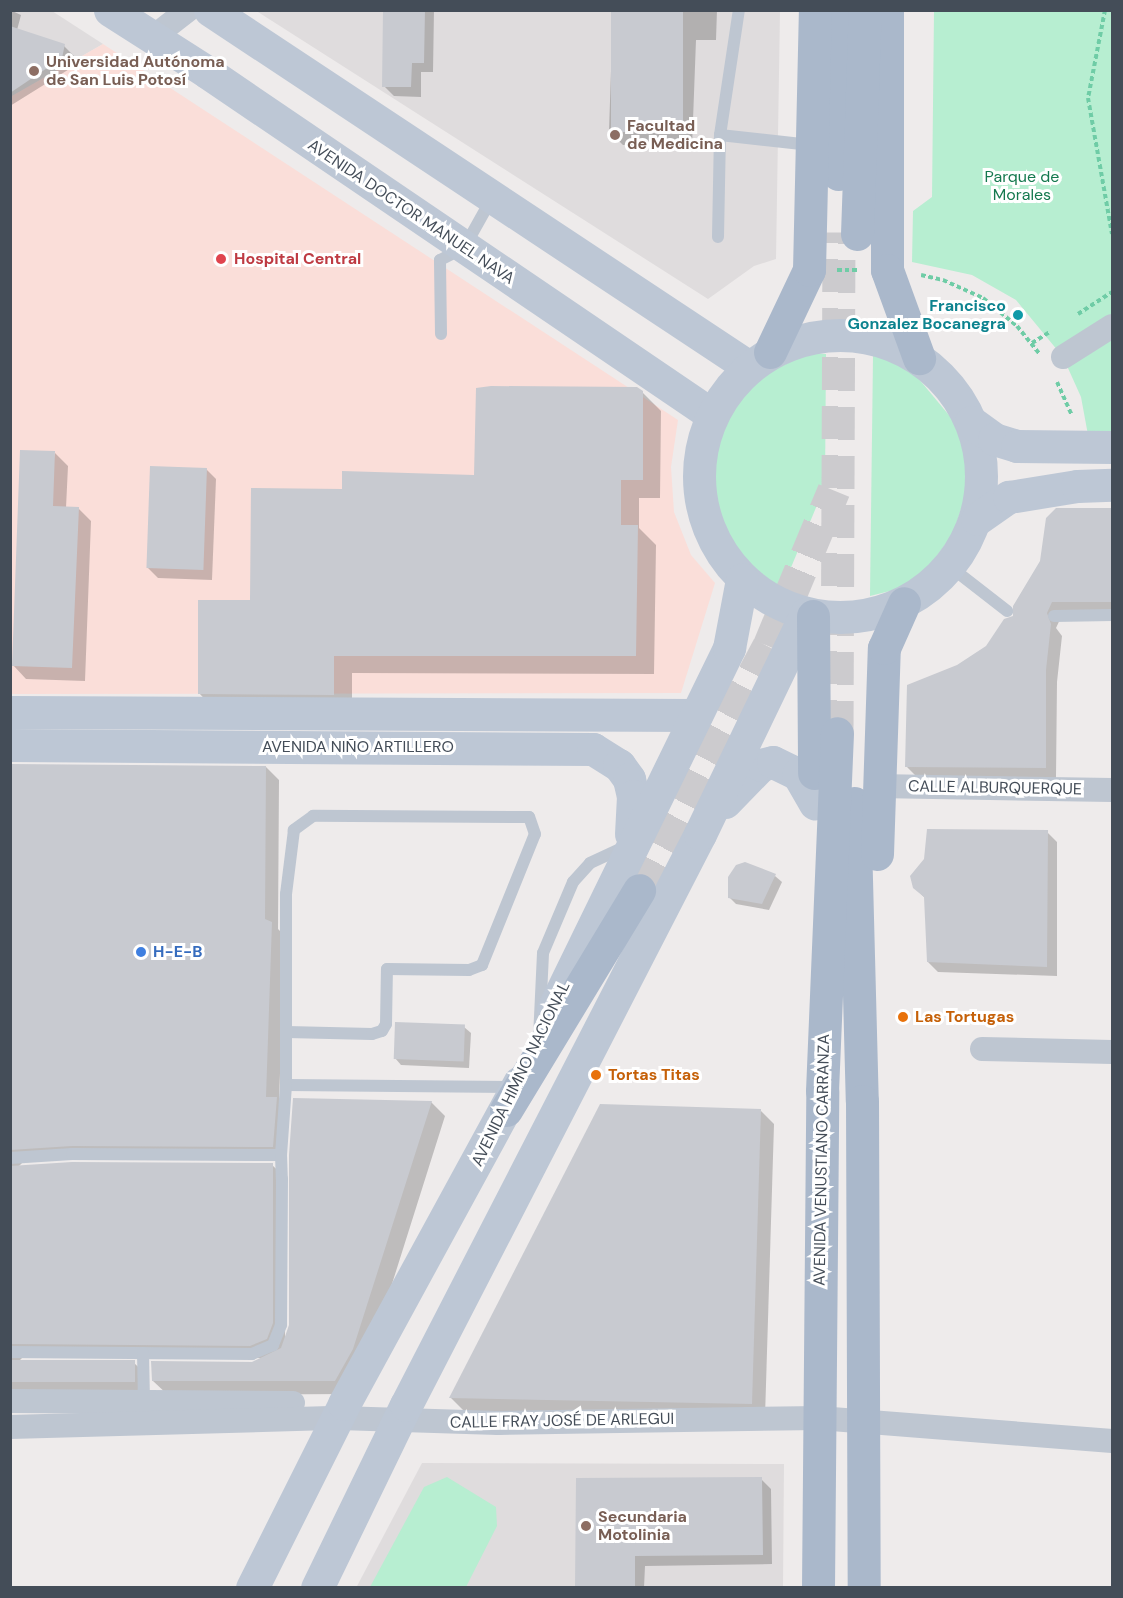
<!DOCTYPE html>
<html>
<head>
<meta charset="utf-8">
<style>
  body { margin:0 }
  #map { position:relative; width:1123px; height:1598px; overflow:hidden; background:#eeebeb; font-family:"DM Sans",sans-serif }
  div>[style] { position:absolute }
  .education>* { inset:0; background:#dfdcdd }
  .medical>* { inset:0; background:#faded9 }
  .green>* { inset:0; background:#b7eed1 }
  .shadow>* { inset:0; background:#0003 }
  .building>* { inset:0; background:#c8cad0; transform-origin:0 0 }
  .primary-tunnel>* { height:33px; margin-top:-16.5px; transform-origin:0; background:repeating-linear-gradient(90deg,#cccbce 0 33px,transparent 0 49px) }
  .path>* { height:4px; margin-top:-2px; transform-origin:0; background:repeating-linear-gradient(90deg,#6fcca6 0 4.5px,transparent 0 7.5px) }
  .lane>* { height:12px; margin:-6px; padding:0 6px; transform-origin:6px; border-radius:6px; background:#bec6d1 }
  .street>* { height:24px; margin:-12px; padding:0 12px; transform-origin:12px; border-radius:12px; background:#bec6d1 }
  .secondary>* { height:33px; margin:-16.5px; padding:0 16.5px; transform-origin:16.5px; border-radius:16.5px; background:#bdc7d5 }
  .secondary>.ring { margin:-16.5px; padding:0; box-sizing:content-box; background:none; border:33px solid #bdc7d5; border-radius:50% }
  .primary>* { height:33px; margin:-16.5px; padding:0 16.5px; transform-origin:16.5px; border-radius:16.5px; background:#aab8cb }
  .dots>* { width:16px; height:16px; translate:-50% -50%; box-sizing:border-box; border:3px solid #fff; border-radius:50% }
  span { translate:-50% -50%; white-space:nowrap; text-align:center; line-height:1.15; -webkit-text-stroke:6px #fff; paint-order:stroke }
  .education-label { font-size:16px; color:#785e54; font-weight:700 }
  .left { translate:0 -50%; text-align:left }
  .park-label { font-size:16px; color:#15794f }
  .street-label { font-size:16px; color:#444d58 }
  .health-label { font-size:16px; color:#be3a42; font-weight:700 }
  .culture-label { font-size:16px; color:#0d838f; font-weight:700 }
  .right { translate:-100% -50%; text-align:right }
  .shop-label { font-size:16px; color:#366cbe; font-weight:700 }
  .food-label { font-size:16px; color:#c56008; font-weight:700 }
  .frame { position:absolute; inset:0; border:12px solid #444d58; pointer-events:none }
</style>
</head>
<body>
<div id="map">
  <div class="education">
    <i style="clip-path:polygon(11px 11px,52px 11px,103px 44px,11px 97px)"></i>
    <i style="clip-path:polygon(780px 11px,776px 259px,754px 266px,708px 299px,258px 12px)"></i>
    <i style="clip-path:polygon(422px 1463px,784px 1464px,783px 1587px,356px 1588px)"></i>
  </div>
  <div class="medical">
    <i style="clip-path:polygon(103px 44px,678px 420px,671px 467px,674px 512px,691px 555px,715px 583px,681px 693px,11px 694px,10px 97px)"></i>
  </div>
  <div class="green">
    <i style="clip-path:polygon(934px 11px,1112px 11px,1112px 435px,1088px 435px,1081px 397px,1063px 357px,1016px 300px,972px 275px,912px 262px,913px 211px,932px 197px)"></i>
    <i style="clip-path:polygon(809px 353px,826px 354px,825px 486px,782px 589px,751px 569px,728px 536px,715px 501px,714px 461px,726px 419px,740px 397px,759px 377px)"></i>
    <i style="clip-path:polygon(873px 356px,884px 356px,913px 372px,958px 426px,966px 459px,965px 497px,953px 534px,928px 568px,898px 589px,870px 596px)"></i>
    <i style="clip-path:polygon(447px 1477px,496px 1507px,497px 1526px,466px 1587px,370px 1587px,424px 1487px)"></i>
  </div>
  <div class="shadow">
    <i style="clip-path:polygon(10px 10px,21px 15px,17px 30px,64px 46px,74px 56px,71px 68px,10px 106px)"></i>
    <i style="clip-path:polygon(385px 10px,434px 10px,433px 72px,421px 72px,421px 97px,394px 96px,384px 86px)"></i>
    <i style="clip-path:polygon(613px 10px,717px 10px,716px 40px,696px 40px,692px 147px,623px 145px,609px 131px)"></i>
    <i style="clip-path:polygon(642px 392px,661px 411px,660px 498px,639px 498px,639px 528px,656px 545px,654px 674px,352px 673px,352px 712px,217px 712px,199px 693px,252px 602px,343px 490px,476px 477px)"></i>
    <i style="clip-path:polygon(55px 453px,68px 466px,66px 508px,78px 508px,91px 521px,85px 681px,26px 679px,13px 665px)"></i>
    <i style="clip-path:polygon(206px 469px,216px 479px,212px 580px,158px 578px,148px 568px)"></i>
    <i style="clip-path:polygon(1112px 510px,1112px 613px,1063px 613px,1056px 628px,1062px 636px,1057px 682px,1056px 778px,918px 778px,907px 767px,958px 666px,987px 647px)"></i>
    <i style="clip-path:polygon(10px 765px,266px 767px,279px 780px,278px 929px,285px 936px,279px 1101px,289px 1112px,286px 1159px,86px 1158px,23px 1162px,18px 1167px,272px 1165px,286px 1178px,285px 1339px,431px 1102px,445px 1116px,367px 1363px,350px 1394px,168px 1395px,153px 1381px,253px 1364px,263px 1358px,24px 1356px,18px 1362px,134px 1363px,148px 1376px,148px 1394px,10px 1395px)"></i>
    <i style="clip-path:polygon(1047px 832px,1057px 842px,1057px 976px,938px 972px,928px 962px,926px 899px,914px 887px)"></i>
    <i style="clip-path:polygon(775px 876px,782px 882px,769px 910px,736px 904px,729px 897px)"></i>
    <i style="clip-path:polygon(464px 1027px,471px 1033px,469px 1068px,401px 1065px,395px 1058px)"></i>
    <i style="clip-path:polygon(761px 1111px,774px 1124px,765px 1417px,464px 1411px,451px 1398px)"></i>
    <i style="clip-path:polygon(761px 1479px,771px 1489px,772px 1564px,645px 1566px,644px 1588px,576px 1588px,577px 1480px)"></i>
  </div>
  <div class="building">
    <i style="clip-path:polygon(383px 10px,425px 10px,424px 63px,412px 63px,411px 87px,382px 87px)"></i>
    <i style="left:611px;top:10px;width:72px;height:122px"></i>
    <i style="clip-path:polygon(10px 26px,65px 44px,62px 58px,10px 93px)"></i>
    <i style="clip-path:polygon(491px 386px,637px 387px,643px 391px,643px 480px,621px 480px,621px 525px,638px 525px,636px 656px,334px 656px,334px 695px,198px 694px,198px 600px,250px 600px,251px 488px,342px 489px,342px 471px,474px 475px,476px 388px)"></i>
    <i style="clip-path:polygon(20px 450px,55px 451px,53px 506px,79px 507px,72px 668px,12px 666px)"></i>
    <i style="left:150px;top:466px;width:57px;height:102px;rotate:2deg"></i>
    <i style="clip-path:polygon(1056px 508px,1113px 508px,1113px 602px,1052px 602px,1047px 613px,1051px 624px,1046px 670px,1046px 768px,905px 767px,907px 685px,957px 665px,986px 646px,1004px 619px,1013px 616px,1013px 606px,1040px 561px,1046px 518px)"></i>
    <i style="clip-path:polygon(10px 764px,266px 766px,265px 919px,272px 922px,266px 1097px,277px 1097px,273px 1147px,72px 1146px,10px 1150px)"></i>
    <i style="clip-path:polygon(927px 829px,1048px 830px,1047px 967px,927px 962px,924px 897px,913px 888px,910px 876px,924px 859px)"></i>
    <i style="clip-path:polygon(745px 862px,776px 874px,762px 904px,728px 898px,728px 877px,736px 865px)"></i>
    <i style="left:395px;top:1022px;width:70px;height:37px;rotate:2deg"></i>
    <i style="clip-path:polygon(293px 1098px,432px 1101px,353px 1349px,335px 1381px,152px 1381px,151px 1361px,252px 1362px,281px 1348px,289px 1325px,289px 1155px)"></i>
    <i style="clip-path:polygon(600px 1104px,761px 1109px,752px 1404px,449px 1398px)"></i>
    <i style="clip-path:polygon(72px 1162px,273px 1163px,273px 1323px,267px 1339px,250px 1346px,10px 1344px,10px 1166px)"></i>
    <i style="left:10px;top:1360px;width:125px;height:22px"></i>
    <i style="clip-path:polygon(762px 1477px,763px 1555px,635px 1556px,635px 1587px,575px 1587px,576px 1478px)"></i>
  </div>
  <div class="primary-tunnel">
    <i style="left:837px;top:733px;width:501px;rotate:-89.77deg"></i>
    <i style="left:639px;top:890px;width:276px;rotate:-62deg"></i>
    <i style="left:769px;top:646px;width:169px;rotate:-67.4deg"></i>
  </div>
  <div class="path">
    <i style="left:1105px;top:10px;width:90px;rotate:100.9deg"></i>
    <i style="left:1088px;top:98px;width:138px;rotate:80deg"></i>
    <i style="left:837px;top:270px;width:20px"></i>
    <i style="left:921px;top:275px;width:23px;rotate:13deg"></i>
    <i style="left:943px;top:280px;width:44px;rotate:24.2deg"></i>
    <i style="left:983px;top:298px;width:44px;rotate:39.5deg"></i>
    <i style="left:1017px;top:326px;width:35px;rotate:51deg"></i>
    <i style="left:1078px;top:314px;width:40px;rotate:-32.9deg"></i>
    <i style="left:1032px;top:343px;width:22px;rotate:-32deg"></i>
    <i style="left:1057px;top:382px;width:37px;rotate:66deg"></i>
  </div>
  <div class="lane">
    <i style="left:720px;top:135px;width:126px;rotate:-81.4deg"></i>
    <i style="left:718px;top:237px;width:102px;rotate:-88.9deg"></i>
    <i style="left:720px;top:135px;width:91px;rotate:6.3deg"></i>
    <i style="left:441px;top:334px;width:74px;rotate:-90.8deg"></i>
    <i style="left:440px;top:260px;width:27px;rotate:-27deg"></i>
    <i style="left:464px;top:248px;width:57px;rotate:-60.8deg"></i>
    <i style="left:948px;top:565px;width:75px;rotate:37.9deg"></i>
    <i style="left:1054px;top:616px;width:58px;rotate:-1deg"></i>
    <i style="left:287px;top:1032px;width:85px;rotate:1.3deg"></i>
    <i style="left:372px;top:1034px;width:10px;rotate:-17deg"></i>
    <i style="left:382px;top:1031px;width:8px;rotate:-60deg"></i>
    <i style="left:386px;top:1024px;width:55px;rotate:-89deg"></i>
    <i style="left:387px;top:969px;width:82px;rotate:0.7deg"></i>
    <i style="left:469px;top:970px;width:14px;rotate:-21deg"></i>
    <i style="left:482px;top:965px;width:141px;rotate:-68deg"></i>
    <i style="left:535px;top:834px;width:18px;rotate:-109deg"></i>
    <i style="left:529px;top:817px;width:216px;rotate:-179.7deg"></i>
    <i style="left:313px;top:816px;width:24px;rotate:144deg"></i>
    <i style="left:294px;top:830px;width:64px;rotate:97.1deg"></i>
    <i style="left:286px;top:894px;width:191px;rotate:90deg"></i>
    <i style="left:286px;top:1085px;width:227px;rotate:0.5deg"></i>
    <i style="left:539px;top:1038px;width:85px;rotate:-87.3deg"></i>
    <i style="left:543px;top:953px;width:77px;rotate:-67.1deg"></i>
    <i style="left:573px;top:882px;width:25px;rotate:-48deg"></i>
    <i style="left:590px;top:863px;width:38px;rotate:-25deg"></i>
    <i style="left:281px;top:1155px;width:70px;rotate:-85.9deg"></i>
    <i style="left:10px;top:1158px;width:62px;rotate:-3.7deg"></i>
    <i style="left:72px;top:1154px;width:209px;rotate:0.3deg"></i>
    <i style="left:281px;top:1155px;width:24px;rotate:88deg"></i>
    <i style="left:282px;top:1179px;width:146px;rotate:90.4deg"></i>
    <i style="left:281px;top:1325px;width:22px;rotate:112deg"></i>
    <i style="left:273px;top:1345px;width:23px;rotate:157deg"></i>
    <i style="left:252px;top:1354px;width:242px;rotate:-179.5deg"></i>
    <i style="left:143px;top:1353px;width:47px;rotate:88.8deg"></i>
  </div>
  <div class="street">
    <i style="left:152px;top:38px;width:46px;rotate:-37.9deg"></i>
    <i style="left:1063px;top:357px;width:58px;rotate:-32.3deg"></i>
    <i style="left:877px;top:786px;width:235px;rotate:1deg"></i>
    <i style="left:982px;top:1049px;width:130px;rotate:1.3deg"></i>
    <i style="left:10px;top:1401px;width:283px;rotate:0.4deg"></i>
    <i style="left:10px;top:1427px;width:329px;rotate:-1.6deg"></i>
    <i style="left:339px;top:1418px;width:159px;rotate:1.8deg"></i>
    <i style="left:498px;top:1423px;width:321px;rotate:-0.9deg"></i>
    <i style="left:819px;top:1418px;width:294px;rotate:4.5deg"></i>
  </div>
  <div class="secondary">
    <i style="left:110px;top:10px;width:115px;rotate:32.6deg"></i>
    <i style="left:207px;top:72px;width:610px;rotate:34.18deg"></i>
    <i style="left:210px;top:10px;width:647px;rotate:33.52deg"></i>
    <i class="ring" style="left:699px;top:335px;width:249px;height:249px"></i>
    <i style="left:971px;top:422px;width:29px;rotate:36deg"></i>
    <i style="left:994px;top:439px;width:24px;rotate:17deg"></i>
    <i style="left:1017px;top:446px;width:95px;rotate:0.6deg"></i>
    <i style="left:977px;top:519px;width:39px;rotate:-35deg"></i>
    <i style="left:1009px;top:497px;width:69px;rotate:-9.2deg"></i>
    <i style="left:1077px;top:486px;width:35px;rotate:-2deg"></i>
    <i style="left:10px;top:712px;width:686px;rotate:0.25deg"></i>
    <i style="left:10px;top:745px;width:583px;rotate:0.39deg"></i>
    <i style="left:593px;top:749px;width:31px;rotate:32deg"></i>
    <i style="left:619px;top:765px;width:17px;rotate:54deg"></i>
    <i style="left:629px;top:779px;width:17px;rotate:77deg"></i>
    <i style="left:633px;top:796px;width:38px;rotate:93deg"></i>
    <i style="left:725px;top:802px;width:52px;rotate:-45.8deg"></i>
    <i style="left:761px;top:765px;width:12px;rotate:-14deg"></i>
    <i style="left:773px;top:762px;width:28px;rotate:26deg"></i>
    <i style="left:798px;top:774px;width:34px;rotate:60deg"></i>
    <i style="left:553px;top:1009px;width:402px;rotate:-64deg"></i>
    <i style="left:729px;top:648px;width:70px;rotate:-79.3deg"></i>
    <i style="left:252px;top:1588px;width:206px;rotate:-63.4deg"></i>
    <i style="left:344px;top:1404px;width:366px;rotate:-61.4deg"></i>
    <i style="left:317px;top:1588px;width:203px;rotate:-64.1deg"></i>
    <i style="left:406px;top:1405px;width:642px;rotate:-62.76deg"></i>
    <i style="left:700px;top:834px;width:244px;rotate:-64.3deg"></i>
  </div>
  <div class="primary">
    <i style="left:836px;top:10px;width:164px;rotate:89.3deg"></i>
    <i style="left:887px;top:10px;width:260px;rotate:90deg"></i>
    <i style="left:887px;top:270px;width:94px;rotate:70deg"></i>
    <i style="left:857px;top:234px;width:224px;rotate:-88deg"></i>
    <i style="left:770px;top:352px;width:91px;rotate:-64.6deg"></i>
    <i style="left:809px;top:270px;width:260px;rotate:-88.7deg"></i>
    <i style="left:813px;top:616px;width:157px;rotate:89.6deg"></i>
    <i style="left:854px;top:803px;width:298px;rotate:88.5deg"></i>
    <i style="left:862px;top:1101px;width:487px;rotate:89.8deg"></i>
    <i style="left:877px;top:854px;width:206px;rotate:-88.1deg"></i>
    <i style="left:884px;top:648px;width:49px;rotate:-66deg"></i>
    <i style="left:506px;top:1110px;width:257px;rotate:-58.8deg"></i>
    <i style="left:818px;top:1588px;width:497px;rotate:-89.5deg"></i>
    <i style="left:822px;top:1091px;width:358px;rotate:-87.6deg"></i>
  </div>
  <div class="dots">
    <i style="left:34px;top:71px;background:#8d6e63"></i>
    <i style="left:615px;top:135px;background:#8d6e63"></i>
    <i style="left:221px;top:259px;background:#e0444e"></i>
    <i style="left:1018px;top:315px;background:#0f9aa8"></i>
    <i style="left:141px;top:952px;background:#3f7fe0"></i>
    <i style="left:903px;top:1017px;background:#e8710a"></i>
    <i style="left:596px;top:1075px;background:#e8710a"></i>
    <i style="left:586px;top:1526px;background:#8d6e63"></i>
  </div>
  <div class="education-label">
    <span class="left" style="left:46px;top:71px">Universidad Autónoma<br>de San Luis Potosí</span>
    <span class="left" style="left:627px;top:135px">Facultad<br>de Medicina</span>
    <span class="left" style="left:598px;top:1526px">Secundaria<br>Motolinia</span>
  </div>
  <div class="park-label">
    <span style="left:1022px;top:186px">Parque de<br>Morales</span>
  </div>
  <div class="street-label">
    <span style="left:411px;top:212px;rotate:34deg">AVENIDA DOCTOR MANUEL NAVA</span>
    <span style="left:358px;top:747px">AVENIDA NIÑO ARTILLERO</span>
    <span style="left:995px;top:788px;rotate:1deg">CALLE ALBURQUERQUE</span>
    <span style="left:521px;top:1074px;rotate:-64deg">AVENIDA HIMNO NACIONAL</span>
    <span style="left:822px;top:1160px;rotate:-89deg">AVENIDA VENUSTIANO CARRANZA</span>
    <span style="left:562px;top:1421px;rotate:-1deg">CALLE FRAY JOSÉ DE ARLEGUI</span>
  </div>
  <div class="health-label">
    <span class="left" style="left:234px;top:259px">Hospital Central</span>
  </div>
  <div class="culture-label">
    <span class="right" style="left:1006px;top:315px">Francisco<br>Gonzalez Bocanegra</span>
  </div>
  <div class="shop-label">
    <span class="left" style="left:153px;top:952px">H-E-B</span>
  </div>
  <div class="food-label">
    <span class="left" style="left:915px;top:1017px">Las Tortugas</span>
    <span class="left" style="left:608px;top:1075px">Tortas Titas</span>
  </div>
  <div class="frame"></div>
</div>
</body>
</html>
